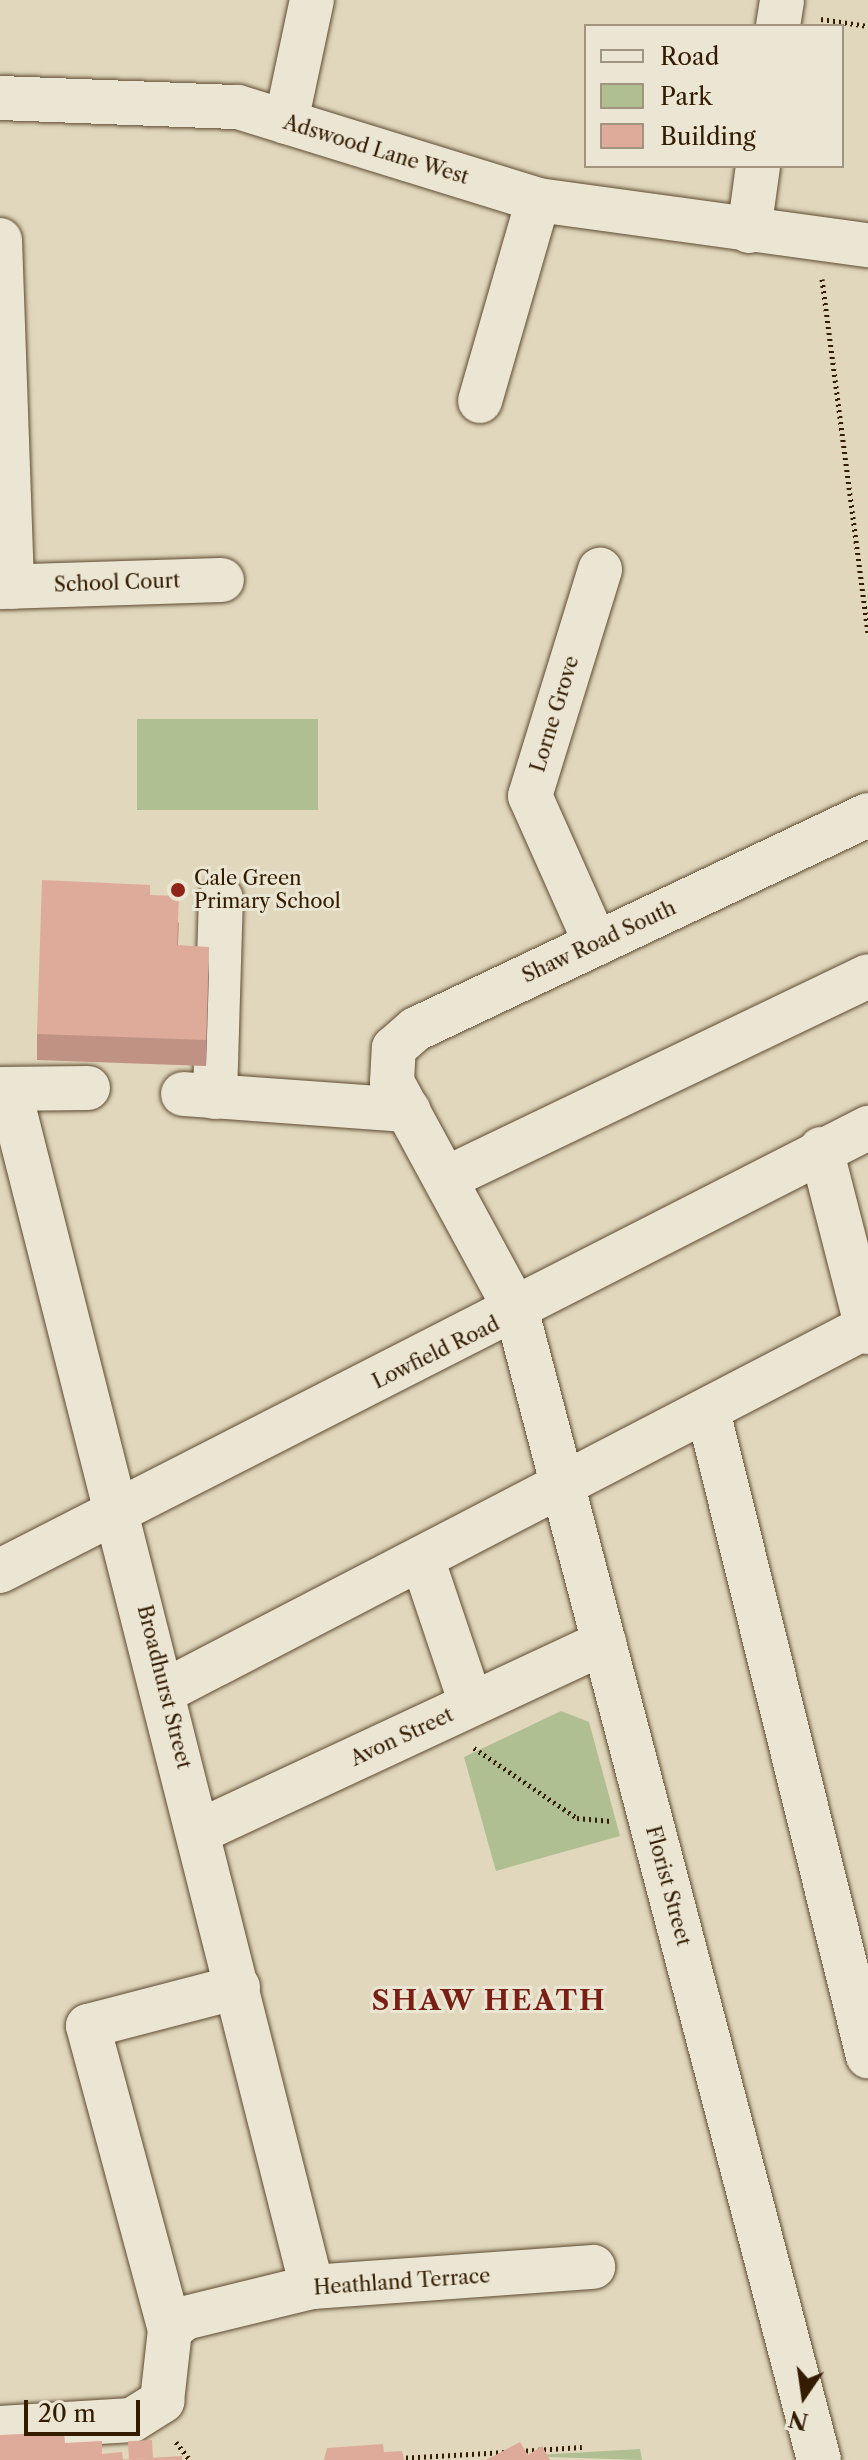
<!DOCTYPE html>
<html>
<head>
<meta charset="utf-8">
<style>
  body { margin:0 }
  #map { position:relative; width:868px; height:2460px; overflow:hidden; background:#e0d7bc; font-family:"Libre Caslon Text",serif }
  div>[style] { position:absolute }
  .green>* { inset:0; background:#b0bf92; transform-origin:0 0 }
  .path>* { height:5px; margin-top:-2.5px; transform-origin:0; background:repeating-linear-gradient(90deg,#341c01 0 2px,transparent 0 6px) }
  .roads { filter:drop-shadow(0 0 2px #5f4b30) drop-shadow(0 0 2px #5f4b30) }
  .minor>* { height:44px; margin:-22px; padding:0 22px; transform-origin:22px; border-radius:22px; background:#ebe5d3 }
  .wall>* { inset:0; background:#bf9284 }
  .shaded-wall>* { inset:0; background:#9b776c }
  .building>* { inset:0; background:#deaa9a; transform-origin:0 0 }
  .dots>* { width:22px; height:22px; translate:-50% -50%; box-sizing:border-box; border:4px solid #ebe5d3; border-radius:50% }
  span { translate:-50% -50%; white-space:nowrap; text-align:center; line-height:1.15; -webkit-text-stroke:6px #ebe5d3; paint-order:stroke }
  .street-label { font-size:20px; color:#341c01 }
  .poi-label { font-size:20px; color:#341c01 }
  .left { translate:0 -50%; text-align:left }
  .district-label { font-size:28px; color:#7a1f14; font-weight:700; letter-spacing:2px }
  .legend { position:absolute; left:584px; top:24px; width:260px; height:144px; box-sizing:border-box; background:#ebe5d3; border:2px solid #a2957f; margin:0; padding:10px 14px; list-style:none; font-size:24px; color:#341c01 }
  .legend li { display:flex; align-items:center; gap:16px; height:40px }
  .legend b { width:40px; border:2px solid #a2957f }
  .north { position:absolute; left:764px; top:2356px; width:80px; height:80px; -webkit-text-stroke:6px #ebe5d3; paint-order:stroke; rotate:193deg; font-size:22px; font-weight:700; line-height:32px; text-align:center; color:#341c01 }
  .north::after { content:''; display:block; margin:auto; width:28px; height:36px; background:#341c01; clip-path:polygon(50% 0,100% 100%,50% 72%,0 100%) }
  .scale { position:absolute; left:24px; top:2400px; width:116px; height:36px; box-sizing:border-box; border:4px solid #341c01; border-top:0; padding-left:10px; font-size:24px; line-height:28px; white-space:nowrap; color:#341c01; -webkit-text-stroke:6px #ebe5d3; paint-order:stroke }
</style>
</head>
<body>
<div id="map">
  <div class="green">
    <i style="left:137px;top:719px;width:181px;height:91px"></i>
    <i style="clip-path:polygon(561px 1711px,589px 1722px,620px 1836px,496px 1871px,464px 1757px)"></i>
    <i style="clip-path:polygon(640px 2449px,642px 2460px,519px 2456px)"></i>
  </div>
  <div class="path">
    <i style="left:821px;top:19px;width:48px;rotate:8.5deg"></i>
    <i style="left:822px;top:279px;width:359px;rotate:82.6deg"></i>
    <i style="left:474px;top:1748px;width:125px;rotate:34.2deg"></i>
    <i style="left:577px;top:1818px;width:34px;rotate:5deg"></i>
    <i style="left:176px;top:2442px;width:23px;rotate:52deg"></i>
    <i style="left:520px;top:2451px;width:62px;rotate:-3.7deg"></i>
    <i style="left:400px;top:2458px;width:106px;rotate:-3.2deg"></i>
  </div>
  <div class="roads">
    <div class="minor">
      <i style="left:778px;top:26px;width:26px;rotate:-81deg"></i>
      <i style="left:0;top:98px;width:238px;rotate:2.2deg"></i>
      <i style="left:238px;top:107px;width:314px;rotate:17.2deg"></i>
      <i style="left:538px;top:200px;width:333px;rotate:7.8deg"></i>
      <i style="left:286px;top:122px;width:125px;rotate:-78deg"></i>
      <i style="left:749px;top:231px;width:66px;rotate:-82.1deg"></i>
      <i style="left:0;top:240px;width:347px;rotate:88deg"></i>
      <i style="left:480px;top:401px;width:209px;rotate:-73.9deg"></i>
      <i style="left:0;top:587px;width:222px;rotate:-1.8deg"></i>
      <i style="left:596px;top:944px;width:162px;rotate:-114deg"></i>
      <i style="left:530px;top:796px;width:237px;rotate:-72.8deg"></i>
      <i style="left:0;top:1089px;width:88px;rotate:-0.7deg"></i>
      <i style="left:9px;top:1089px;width:1236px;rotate:75.81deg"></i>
      <i style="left:183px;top:1094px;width:226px;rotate:4.1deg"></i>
      <i style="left:215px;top:1097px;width:199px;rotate:-88.3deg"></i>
      <i style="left:821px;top:1149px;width:189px;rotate:75.6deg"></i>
      <i style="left:447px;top:1178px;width:467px;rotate:-25.6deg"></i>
      <i style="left:708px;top:1411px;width:665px;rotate:76.07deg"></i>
      <i style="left:422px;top:1558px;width:154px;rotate:71.4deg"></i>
      <i style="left:0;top:1571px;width:975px;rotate:-27.04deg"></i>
      <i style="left:165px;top:1691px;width:792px;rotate:-27.44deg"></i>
      <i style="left:200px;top:1831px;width:446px;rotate:-25deg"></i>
      <i style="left:170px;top:2330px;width:315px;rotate:-105.1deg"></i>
      <i style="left:88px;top:2026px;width:155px;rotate:-14.6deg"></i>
      <i style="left:0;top:2428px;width:132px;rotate:-3.5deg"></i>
      <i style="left:132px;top:2420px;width:36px;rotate:-32deg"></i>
      <i style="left:162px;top:2401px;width:71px;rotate:-83.6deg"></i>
      <i style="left:170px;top:2330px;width:19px;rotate:-39deg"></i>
      <i style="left:185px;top:2318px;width:131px;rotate:-13.7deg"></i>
      <i style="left:312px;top:2287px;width:282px;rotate:-4.1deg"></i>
      <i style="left:819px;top:2460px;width:1187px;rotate:-104.74deg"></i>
      <i style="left:517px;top:1312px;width:262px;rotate:-118.5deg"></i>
      <i style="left:392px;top:1082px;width:34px;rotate:-87deg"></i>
      <i style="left:394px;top:1048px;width:29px;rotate:-41deg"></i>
      <i style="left:416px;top:1029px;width:500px;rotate:-25.34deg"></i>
    </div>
  </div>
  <div class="wall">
    <i style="clip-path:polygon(150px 895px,179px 923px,178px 945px,209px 973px,206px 1066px,37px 1060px,37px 1034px)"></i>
  </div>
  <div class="shaded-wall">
    <i style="clip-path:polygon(209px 947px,209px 973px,206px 1066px,206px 1040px)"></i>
  </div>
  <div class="building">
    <i style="clip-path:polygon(42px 880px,150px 885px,150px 895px,179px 896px,177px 945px,209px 947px,206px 1040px,37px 1034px)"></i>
    <i style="clip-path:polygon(64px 2432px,65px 2443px,102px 2441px,102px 2454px,122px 2452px,123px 2460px,0 2460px,0 2435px)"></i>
    <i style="left:152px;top:2440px;width:18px;height:24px;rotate:87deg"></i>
    <i style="clip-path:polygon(520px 2442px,528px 2455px,542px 2446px,550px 2460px,486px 2460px)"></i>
    <i style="clip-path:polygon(383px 2444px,384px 2452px,402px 2451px,404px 2460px,324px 2460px,327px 2448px)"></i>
    <i style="clip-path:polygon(182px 2456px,182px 2460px,116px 2460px)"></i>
  </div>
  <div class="dots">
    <i style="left:178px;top:890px;background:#8f2418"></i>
  </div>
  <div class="street-label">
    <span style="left:376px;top:150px;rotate:17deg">Adswood Lane West</span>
    <span style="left:117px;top:583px;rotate:-2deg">School Court</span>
    <span style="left:555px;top:714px;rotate:-73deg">Lorne Grove</span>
    <span style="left:599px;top:942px;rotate:-25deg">Shaw Road South</span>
    <span style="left:436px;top:1353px;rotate:-26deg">Lowfield Road</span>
    <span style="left:164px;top:1687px;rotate:76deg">Broadhurst Street</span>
    <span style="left:402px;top:1737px;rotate:-25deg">Avon Street</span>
    <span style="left:668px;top:1886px;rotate:75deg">Florist Street</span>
    <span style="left:402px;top:2282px;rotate:-4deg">Heathland Terrace</span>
  </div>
  <div class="poi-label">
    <span class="left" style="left:194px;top:890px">Cale Green<br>Primary School</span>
  </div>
  <div class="district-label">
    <span style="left:489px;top:2000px">SHAW HEATH</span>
  </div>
  <ul class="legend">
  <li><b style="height:10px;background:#ebe5d3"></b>Road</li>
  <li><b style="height:22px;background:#b0bf92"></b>Park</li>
  <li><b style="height:22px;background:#deaa9a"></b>Building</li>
  </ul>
  <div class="north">N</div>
  <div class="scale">20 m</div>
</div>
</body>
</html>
